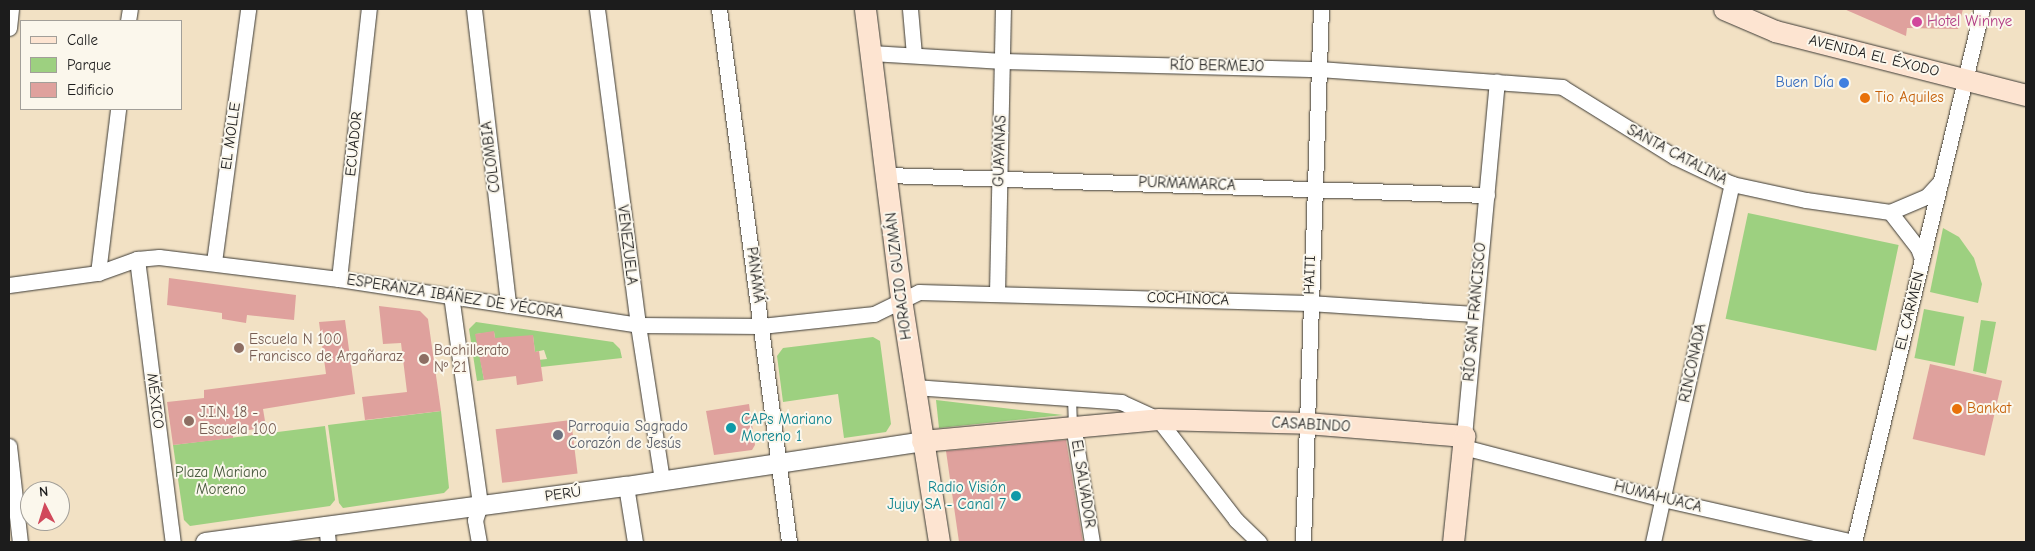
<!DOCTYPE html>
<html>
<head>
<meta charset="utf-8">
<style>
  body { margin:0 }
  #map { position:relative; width:2035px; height:551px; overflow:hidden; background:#f2e1c4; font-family:"Comic Neue",sans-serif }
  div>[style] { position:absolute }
  .green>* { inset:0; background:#9dd080; transform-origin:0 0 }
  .building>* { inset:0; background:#dfa19d; transform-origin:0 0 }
  .roads { filter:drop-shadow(0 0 1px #3c3a35) drop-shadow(0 0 1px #3c3a35) }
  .service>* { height:8px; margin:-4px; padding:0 4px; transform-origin:4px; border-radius:4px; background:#fff }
  .minor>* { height:15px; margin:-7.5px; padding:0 7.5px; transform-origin:7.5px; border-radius:7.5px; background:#fff }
  .tertiary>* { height:19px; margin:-9.5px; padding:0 9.5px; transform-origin:9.5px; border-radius:9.5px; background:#fff }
  .secondary>* { height:21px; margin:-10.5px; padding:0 10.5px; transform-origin:10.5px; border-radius:10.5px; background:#fde4d1 }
  .dots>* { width:14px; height:14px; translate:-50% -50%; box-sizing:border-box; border:2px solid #fbf7ec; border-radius:50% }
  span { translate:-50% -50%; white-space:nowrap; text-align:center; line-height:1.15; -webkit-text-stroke:4px #fbf7ec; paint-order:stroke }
  .hotel-label { font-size:15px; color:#b23c85 }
  .left { translate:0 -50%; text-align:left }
  .street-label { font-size:15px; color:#1c1c1c }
  .shop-label { font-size:15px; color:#366cbe }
  .right { translate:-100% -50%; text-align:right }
  .food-label { font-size:15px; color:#c56008 }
  .education-label { font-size:15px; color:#785e54 }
  .culture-label { font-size:15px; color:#0d838f }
  .worship-label { font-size:15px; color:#5b616d }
  .park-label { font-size:15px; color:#495b3f }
  .frame { position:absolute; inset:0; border:10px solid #1c1c1c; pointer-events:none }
  .legend { position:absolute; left:20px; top:20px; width:162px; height:90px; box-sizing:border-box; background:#fbf7ec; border:1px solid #a29f99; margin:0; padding:6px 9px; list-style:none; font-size:15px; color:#1c1c1c }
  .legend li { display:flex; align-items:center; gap:10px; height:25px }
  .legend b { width:25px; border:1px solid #a29f99 }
  .north { position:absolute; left:20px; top:481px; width:50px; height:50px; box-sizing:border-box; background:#fbf7ec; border:1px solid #a29f99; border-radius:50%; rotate:355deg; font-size:14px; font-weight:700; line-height:20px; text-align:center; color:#1c1c1c }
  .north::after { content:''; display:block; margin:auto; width:18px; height:22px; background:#d1495b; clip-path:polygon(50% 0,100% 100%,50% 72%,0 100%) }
</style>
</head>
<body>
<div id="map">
  <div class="green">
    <i style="left:1748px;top:213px;width:154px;height:108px;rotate:12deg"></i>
    <i style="clip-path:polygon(1943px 228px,1959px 237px,1974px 258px,1982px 284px,1978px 303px,1930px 292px)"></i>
    <i style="left:1924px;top:309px;width:41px;height:50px;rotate:11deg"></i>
    <i style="clip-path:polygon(1981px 320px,1996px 322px,1986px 374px,1973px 371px)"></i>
    <i style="clip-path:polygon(476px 322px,613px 342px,620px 349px,622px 358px,541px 367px,538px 360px,547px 359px,544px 350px,535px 352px,533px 336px,498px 352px,494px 332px,476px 334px,484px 380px,477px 381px,469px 329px)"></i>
    <i style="clip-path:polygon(873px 337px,880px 341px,891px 424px,886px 432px,844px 438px,838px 394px,783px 402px,777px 356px,783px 348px)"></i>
    <i style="clip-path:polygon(936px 400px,1063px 415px,939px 428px)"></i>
    <i style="clip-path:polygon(441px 411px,449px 488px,444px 493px,343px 508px,339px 503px,328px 425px)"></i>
    <i style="clip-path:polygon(325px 426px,335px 500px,330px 506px,190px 526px,184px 520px,173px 445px)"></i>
  </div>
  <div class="building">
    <i style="clip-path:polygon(1844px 9px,1963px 9px,1958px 29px,1907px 28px,1906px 36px)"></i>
    <i style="clip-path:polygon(169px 278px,296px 295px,294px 320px,247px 315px,246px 323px,222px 319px,222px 313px,167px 305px)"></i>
    <i style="clip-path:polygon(379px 306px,420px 311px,428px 319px,441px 411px,365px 420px,362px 397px,407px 392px,401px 343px,383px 344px)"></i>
    <i style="clip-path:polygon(345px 320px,355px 394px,263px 409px,266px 427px,233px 433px,233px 438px,173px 445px,167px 402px,204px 398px,204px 390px,326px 374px,319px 322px)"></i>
    <i style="clip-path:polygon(494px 331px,495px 338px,533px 335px,535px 352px,539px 351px,543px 381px,517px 385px,516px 376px,484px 380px,475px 334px)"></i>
    <i style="left:1930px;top:364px;width:74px;height:77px;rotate:13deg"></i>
    <i style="clip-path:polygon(749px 404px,755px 445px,752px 450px,714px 455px,706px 411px)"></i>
    <i style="left:571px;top:420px;width:54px;height:76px;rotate:83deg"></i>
    <i style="clip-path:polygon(1066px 440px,1083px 542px,959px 542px,946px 451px)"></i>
  </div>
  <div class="roads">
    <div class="service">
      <i style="left:1072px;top:398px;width:27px;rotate:88deg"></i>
    </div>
    <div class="minor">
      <i style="left:474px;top:9px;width:298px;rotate:83.4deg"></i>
      <i style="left:597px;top:9px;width:319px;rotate:82.6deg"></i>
      <i style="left:638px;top:325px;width:157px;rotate:81.2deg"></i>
      <i style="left:719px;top:9px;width:538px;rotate:82.52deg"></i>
      <i style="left:910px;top:9px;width:46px;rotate:85deg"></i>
      <i style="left:128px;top:21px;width:12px;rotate:-81deg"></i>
      <i style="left:9px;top:28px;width:19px;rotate:-84deg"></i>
      <i style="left:871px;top:53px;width:132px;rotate:3.5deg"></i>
      <i style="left:1003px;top:61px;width:316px;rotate:1.5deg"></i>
      <i style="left:1319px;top:69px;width:244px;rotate:4.2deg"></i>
      <i style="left:1562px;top:87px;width:133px;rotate:31.8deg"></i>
      <i style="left:1675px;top:157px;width:63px;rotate:25.3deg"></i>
      <i style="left:1732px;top:184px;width:76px;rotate:12.2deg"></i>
      <i style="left:1806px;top:200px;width:85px;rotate:8.1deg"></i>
      <i style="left:1890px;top:212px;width:39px;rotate:-23deg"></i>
      <i style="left:1926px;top:197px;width:22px;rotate:-47deg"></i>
      <i style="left:887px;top:175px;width:600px;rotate:1.91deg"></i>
      <i style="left:1890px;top:212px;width:46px;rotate:52.1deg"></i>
      <i style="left:1918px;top:248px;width:12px;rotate:70deg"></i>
      <i style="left:137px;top:259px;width:285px;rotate:82.8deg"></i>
      <i style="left:214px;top:262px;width:255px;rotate:-82.3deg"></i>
      <i style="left:98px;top:273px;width:165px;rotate:-83deg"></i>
      <i style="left:339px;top:279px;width:272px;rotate:-83.7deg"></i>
      <i style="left:9px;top:285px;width:90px;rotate:-7.7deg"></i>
      <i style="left:98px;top:273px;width:41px;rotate:-19.7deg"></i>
      <i style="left:137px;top:259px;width:22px;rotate:-5deg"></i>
      <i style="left:159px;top:257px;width:181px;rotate:7deg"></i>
      <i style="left:339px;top:279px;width:303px;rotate:8.7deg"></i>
      <i style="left:638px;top:325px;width:123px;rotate:0.5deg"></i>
      <i style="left:761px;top:326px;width:114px;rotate:-6.1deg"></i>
      <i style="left:874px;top:314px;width:50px;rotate:-26.1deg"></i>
      <i style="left:919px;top:292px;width:390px;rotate:1.6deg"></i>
      <i style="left:1309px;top:303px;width:166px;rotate:3.8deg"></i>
      <i style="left:997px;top:293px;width:284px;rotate:-88.8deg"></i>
      <i style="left:451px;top:295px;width:212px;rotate:82.1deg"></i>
      <i style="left:480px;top:505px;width:16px;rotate:108deg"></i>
      <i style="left:475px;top:520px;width:22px;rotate:80deg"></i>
      <i style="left:914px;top:387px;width:208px;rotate:4.1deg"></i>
      <i style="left:1121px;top:402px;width:41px;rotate:24.7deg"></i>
      <i style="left:1158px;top:419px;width:128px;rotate:52.3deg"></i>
      <i style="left:1236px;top:520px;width:32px;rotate:44deg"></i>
      <i style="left:1073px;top:425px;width:119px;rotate:80.8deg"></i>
      <i style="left:1464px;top:436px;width:356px;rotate:-84.7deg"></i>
      <i style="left:9px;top:446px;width:97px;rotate:83.5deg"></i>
      <i style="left:1463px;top:447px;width:207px;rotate:14.6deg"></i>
      <i style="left:1663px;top:499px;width:196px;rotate:12.7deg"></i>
      <i style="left:626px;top:486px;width:57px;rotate:80.9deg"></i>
      <i style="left:326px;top:524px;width:18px;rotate:84deg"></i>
      <i style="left:1303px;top:542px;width:533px;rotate:-88.07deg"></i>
      <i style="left:1653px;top:542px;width:367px;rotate:-77.6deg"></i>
      <i style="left:1854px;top:542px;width:548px;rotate:-76.5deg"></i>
    </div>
    <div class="tertiary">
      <i style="left:205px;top:542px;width:425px;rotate:-7.6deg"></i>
      <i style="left:626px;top:486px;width:299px;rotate:-8.6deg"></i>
    </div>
    <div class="secondary">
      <i style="left:865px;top:9px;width:292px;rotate:82.9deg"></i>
      <i style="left:901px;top:299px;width:246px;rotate:81.1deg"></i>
      <i style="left:1724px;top:9px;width:56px;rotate:23.3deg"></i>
      <i style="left:1775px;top:31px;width:259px;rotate:14.3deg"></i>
      <i style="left:922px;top:441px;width:237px;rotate:-5.3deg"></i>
      <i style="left:1158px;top:419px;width:148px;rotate:1.5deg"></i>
      <i style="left:1306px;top:423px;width:159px;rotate:4.7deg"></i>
      <i style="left:1464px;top:436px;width:107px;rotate:95.9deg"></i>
    </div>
  </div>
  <div class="dots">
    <i style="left:1917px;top:22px;background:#d1479c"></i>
    <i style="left:1844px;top:83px;background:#3f7fe0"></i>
    <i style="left:1865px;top:98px;background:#e8710a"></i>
    <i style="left:239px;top:348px;background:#8d6e63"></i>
    <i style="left:424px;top:359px;background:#8d6e63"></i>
    <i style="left:1957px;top:409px;background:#e8710a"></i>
    <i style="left:189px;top:421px;background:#8d6e63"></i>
    <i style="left:731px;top:428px;background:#0f9aa8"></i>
    <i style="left:558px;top:435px;background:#6b7280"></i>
    <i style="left:1016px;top:496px;background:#0f9aa8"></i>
  </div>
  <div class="hotel-label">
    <span class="left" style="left:1927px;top:22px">Hotel Winnye</span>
  </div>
  <div class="street-label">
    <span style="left:1874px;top:56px;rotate:14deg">AVENIDA EL ÉXODO</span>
    <span style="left:1217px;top:66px;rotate:1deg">RÍO BERMEJO</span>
    <span style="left:231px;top:136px;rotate:-82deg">EL MOLLE</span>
    <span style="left:354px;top:144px;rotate:-84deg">ECUADOR</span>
    <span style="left:1000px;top:151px;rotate:-88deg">GUAYANAS</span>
    <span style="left:1677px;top:155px;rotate:28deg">SANTA CATALINA</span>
    <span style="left:491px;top:157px;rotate:-97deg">COLOMBIA</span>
    <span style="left:1187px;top:184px;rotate:2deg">PURMAMARCA</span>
    <span style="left:627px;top:245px;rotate:83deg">VENEZUELA</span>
    <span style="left:755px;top:275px;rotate:82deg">PANAMÁ</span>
    <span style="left:1310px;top:275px;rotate:-88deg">HAITI</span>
    <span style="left:899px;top:276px;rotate:-97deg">HORACIO GUZMÁN</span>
    <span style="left:455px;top:297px;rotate:9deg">ESPERANZA IBÁÑEZ DE YÉCORA</span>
    <span style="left:1188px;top:299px;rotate:2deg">COCHINOCA</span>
    <span style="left:1910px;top:311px;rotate:-76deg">EL CARMEN</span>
    <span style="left:1475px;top:312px;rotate:-85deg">RÍO SAN FRANCISCO</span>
    <span style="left:1693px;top:363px;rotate:-78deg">RINCONADA</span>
    <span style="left:155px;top:401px;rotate:83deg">MÉXICO</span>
    <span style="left:1311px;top:425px;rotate:3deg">CASABINDO</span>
    <span style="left:1083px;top:484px;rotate:81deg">EL SALVADOR</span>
    <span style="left:563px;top:494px;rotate:-8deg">PERÚ</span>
    <span style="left:1658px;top:497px;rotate:14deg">HUMAHUACA</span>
  </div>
  <div class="shop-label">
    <span class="right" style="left:1834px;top:83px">Buen Día</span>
  </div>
  <div class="food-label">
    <span class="left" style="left:1875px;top:98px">Tio Aquiles</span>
    <span class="left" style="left:1967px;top:409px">Bankat</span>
  </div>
  <div class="education-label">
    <span class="left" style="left:249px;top:348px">Escuela N 100<br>Francisco de Argañaraz</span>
    <span class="left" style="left:434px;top:359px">Bachillerato<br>Nº 21</span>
    <span class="left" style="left:199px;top:421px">J.I.N. 18 -<br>Escuela 100</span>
  </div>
  <div class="culture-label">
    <span class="left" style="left:741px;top:428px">CAPs Mariano<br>Moreno 1</span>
    <span class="right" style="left:1006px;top:496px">Radio Visión<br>Jujuy SA - Canal 7</span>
  </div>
  <div class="worship-label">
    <span class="left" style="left:568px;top:435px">Parroquia Sagrado<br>Corazón de Jesús</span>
  </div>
  <div class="park-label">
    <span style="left:221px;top:481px">Plaza Mariano<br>Moreno</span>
  </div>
  <div class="frame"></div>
  <ul class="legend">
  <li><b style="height:6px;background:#fde4d1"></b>Calle</li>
  <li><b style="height:14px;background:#9dd080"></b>Parque</li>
  <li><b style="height:14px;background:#dfa19d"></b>Edificio</li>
  </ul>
  <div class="north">N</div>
</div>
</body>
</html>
